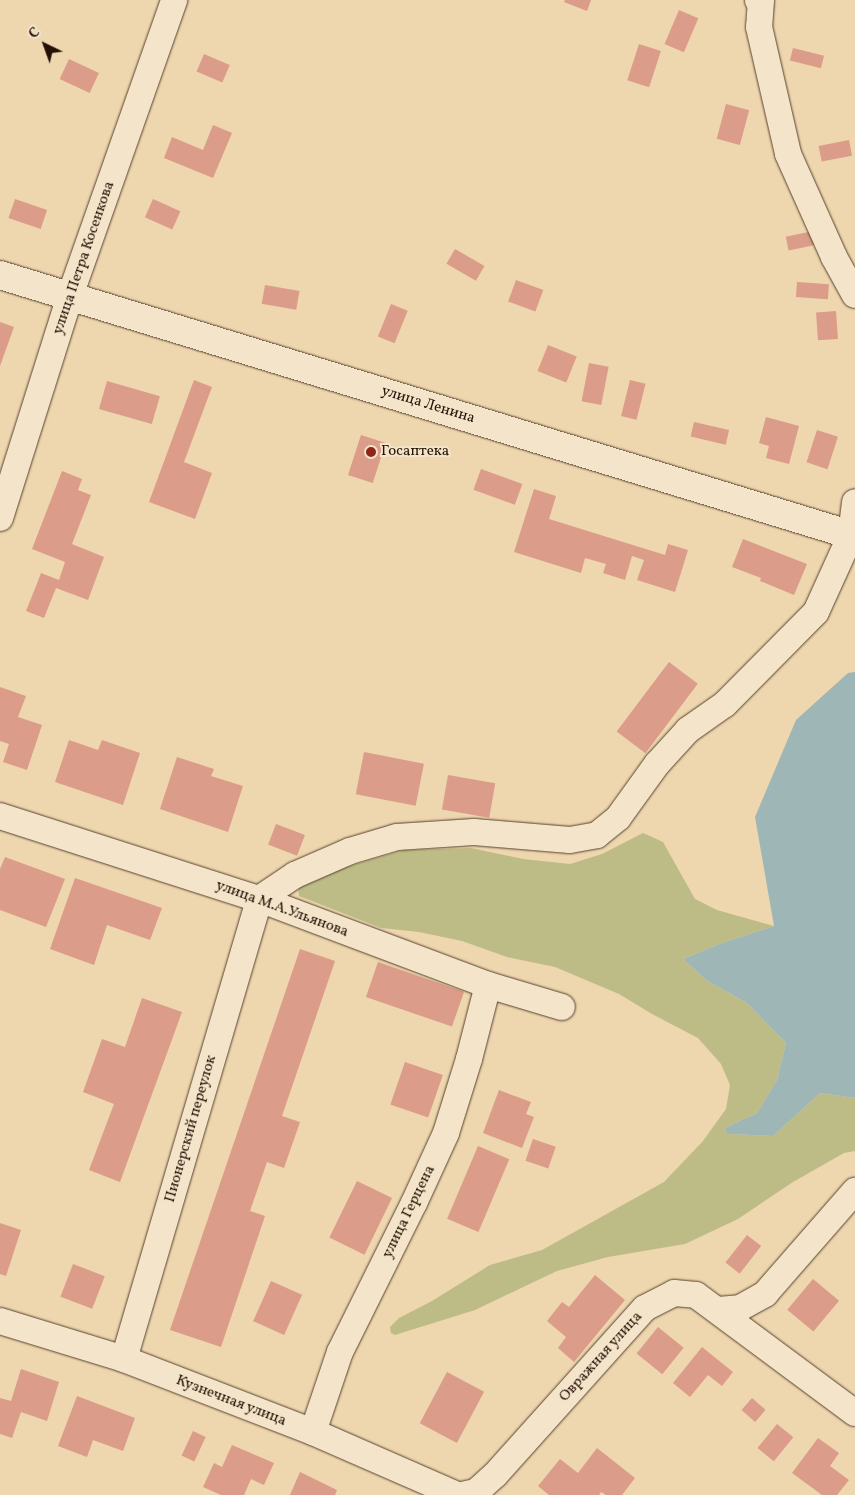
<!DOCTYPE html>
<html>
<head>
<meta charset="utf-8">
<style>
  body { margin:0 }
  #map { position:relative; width:855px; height:1495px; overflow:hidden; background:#eed6ae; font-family:Vollkorn,serif }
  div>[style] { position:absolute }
  .green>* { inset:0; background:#bebc86 }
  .water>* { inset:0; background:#9eb6b6 }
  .building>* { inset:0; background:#db9c8a; transform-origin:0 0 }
  .roads { filter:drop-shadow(0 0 1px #56422f) drop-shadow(0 0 1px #56422f) }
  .minor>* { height:26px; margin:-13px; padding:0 13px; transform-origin:13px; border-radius:13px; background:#f4e4ca }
  .tertiary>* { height:28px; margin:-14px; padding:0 14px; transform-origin:14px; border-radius:14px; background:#f4e4ca }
  .secondary>* { height:28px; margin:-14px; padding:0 14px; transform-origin:14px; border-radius:14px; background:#f4e4ca }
  .dots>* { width:14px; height:14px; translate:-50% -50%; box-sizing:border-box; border:2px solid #f4e4ca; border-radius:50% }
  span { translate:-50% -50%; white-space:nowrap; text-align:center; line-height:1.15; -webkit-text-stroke:4px #f4e4ca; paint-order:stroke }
  .street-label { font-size:15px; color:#241105 }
  .poi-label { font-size:15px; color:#241105 }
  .left { translate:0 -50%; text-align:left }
  .north { position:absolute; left:20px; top:20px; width:50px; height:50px; -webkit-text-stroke:4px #f4e4ca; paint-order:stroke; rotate:318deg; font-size:14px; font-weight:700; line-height:20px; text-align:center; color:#241105 }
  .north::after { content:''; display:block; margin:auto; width:18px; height:22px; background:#241105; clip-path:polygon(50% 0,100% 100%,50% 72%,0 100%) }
</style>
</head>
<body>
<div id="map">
  <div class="green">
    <i style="clip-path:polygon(643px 833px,663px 842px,695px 899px,717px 910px,774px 926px,719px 944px,683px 959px,706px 980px,747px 1003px,786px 1043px,777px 1080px,757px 1113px,725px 1128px,727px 1134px,773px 1136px,820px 1093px,855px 1098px,855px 1151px,844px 1153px,793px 1182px,738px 1219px,685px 1244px,608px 1257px,557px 1271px,475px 1310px,395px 1335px,391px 1333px,390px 1327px,399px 1318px,432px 1301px,490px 1265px,542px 1250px,664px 1182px,703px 1141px,726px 1109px,730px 1085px,721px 1064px,698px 1038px,652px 1014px,619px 994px,555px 967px,507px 957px,462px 941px,419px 932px,381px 928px,299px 896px,298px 884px,316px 876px,404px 850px,471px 848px,523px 859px,570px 864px,602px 854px)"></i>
  </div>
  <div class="water">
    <i style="clip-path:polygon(855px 672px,855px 1098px,820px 1093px,773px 1136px,727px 1134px,725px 1128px,757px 1113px,777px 1080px,786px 1043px,747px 1003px,706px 980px,683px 959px,719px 944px,774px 926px,755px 817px,796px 720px,848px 673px)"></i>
  </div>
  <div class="building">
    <i style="clip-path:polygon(565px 0,591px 0,587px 11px,564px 2px)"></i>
    <i style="left:679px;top:10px;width:21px;height:37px;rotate:23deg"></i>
    <i style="left:639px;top:44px;width:23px;height:38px;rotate:18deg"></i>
    <i style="left:793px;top:48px;width:32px;height:13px;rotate:14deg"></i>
    <i style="left:204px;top:54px;width:28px;height:19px;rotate:23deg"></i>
    <i style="left:69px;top:59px;width:33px;height:22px;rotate:25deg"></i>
    <i style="left:726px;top:104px;width:24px;height:36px;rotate:15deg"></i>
    <i style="clip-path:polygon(213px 125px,232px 133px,213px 178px,164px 158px,172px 137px,203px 150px)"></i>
    <i style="left:849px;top:140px;width:16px;height:31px;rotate:79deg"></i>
    <i style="left:15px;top:199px;width:34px;height:20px;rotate:19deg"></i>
    <i style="left:153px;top:199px;width:30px;height:20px;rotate:24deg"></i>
    <i style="left:818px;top:230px;width:14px;height:33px;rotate:78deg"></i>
    <i style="left:455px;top:249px;width:34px;height:17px;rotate:30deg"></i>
    <i style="left:516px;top:280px;width:29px;height:23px;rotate:20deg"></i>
    <i style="left:797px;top:282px;width:32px;height:15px;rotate:4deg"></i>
    <i style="left:265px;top:285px;width:35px;height:19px;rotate:10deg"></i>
    <i style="left:391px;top:304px;width:18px;height:35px;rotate:22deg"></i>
    <i style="left:836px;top:311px;width:28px;height:20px;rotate:86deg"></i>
    <i style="clip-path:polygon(0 322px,14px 327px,0 366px)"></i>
    <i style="left:548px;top:345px;width:31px;height:28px;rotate:22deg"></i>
    <i style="left:589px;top:363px;width:20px;height:39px;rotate:11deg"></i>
    <i style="clip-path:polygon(194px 380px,212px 387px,184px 462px,212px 473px,195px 519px,149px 502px)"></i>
    <i style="left:630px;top:380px;width:16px;height:37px;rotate:14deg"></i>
    <i style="left:107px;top:381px;width:55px;height:29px;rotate:16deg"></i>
    <i style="clip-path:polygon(766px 417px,799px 426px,789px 464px,766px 458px,769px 446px,759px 443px)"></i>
    <i style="left:694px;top:422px;width:36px;height:15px;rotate:13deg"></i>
    <i style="left:817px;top:430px;width:22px;height:34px;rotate:18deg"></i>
    <i style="left:361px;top:435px;width:26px;height:42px;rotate:18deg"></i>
    <i style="left:481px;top:469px;width:44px;height:22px;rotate:20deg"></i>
    <i style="clip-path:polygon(62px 471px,82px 479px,78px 490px,91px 495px,72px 544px,104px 557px,88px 600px,56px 588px,44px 618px,26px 611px,38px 581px,41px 573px,59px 580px,65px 562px,32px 549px)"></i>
    <i style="clip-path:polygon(534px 489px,556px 496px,549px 519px,665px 555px,668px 544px,688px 550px,675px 592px,637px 580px,644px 560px,632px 556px,625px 580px,603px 573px,606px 564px,585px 558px,581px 573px,514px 552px)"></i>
    <i style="clip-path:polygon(743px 539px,807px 564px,794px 595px,760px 581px,761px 578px,732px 567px)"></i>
    <i style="left:669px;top:662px;width:36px;height:87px;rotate:37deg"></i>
    <i style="clip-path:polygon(0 687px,26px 696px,18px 717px,42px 725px,27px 770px,3px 762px,9px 744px,0 741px)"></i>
    <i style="clip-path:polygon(69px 740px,98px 750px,102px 740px,140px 753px,123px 805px,55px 782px)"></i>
    <i style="left:364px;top:752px;width:61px;height:43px;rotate:11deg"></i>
    <i style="clip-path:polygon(177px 757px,214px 769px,211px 776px,243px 786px,228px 832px,160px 809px)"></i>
    <i style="left:448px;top:775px;width:48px;height:35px;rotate:10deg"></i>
    <i style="left:276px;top:824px;width:31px;height:22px;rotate:21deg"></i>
    <i style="clip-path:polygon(5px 857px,65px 879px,46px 927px,0 910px,0 869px)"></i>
    <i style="clip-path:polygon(75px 878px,162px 908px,150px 940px,107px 925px,94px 965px,50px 949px)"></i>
    <i style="clip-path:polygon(300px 949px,335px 961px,282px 1116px,300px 1122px,284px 1168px,267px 1162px,250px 1211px,265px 1216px,221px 1347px,170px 1330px)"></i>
    <i style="left:378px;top:962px;width:91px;height:37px;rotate:19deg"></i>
    <i style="clip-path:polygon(142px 998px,182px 1012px,120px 1182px,89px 1170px,114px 1104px,83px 1092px,102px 1039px,125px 1047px)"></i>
    <i style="left:405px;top:1062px;width:40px;height:45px;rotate:19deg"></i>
    <i style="clip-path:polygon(499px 1090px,531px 1102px,526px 1114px,534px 1117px,522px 1148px,483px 1133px)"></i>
    <i style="left:533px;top:1139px;width:24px;height:23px;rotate:19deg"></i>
    <i style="left:478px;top:1146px;width:34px;height:79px;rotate:23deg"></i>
    <i style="left:357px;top:1181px;width:39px;height:63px;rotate:26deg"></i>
    <i style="clip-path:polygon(0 1223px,21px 1230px,6px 1276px,0 1274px)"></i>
    <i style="left:747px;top:1235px;width:18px;height:35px;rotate:38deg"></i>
    <i style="left:73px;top:1264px;width:34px;height:35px;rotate:21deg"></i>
    <i style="clip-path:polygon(595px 1275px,625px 1300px,574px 1362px,558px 1348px,566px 1337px,547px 1321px,562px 1302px,569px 1307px)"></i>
    <i style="left:813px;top:1279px;width:34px;height:40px;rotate:40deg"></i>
    <i style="left:271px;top:1281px;width:34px;height:44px;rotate:24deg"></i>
    <i style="left:658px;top:1327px;width:33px;height:34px;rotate:39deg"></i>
    <i style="clip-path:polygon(702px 1347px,733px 1372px,722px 1386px,708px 1375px,690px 1397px,673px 1383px)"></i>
    <i style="clip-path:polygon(21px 1369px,59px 1382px,47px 1421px,21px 1412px,12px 1438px,0 1434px,0 1398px,11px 1401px)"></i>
    <i style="left:447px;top:1372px;width:42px;height:58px;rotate:28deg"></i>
    <i style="clip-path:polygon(77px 1396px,135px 1418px,123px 1451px,93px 1440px,87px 1457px,58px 1446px)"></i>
    <i style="left:752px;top:1398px;width:18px;height:16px;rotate:41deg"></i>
    <i style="left:777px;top:1424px;width:21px;height:31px;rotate:39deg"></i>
    <i style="left:193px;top:1431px;width:14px;height:27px;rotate:25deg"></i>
    <i style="clip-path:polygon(818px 1438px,839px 1453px,830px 1466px,849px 1480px,837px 1495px,822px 1495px,792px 1473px)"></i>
    <i style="clip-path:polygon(232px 1445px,274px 1463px,264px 1485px,251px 1479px,244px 1495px,221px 1495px,203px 1487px,214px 1463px,222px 1467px)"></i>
    <i style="clip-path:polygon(597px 1448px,635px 1478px,622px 1495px,606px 1495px,601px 1492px,599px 1495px,549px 1495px,538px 1486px,560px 1459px,578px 1473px)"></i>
    <i style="clip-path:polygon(300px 1472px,337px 1490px,335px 1495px,290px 1495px)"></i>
  </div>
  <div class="roads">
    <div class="minor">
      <i style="left:761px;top:0;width:27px;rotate:94deg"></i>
      <i style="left:759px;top:27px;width:130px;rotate:77.1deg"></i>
      <i style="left:788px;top:154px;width:113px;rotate:65.9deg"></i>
      <i style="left:834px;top:257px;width:43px;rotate:61.1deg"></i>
      <i style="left:0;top:518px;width:233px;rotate:-72.5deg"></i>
      <i style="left:70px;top:296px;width:314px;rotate:-70.6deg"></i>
      <i style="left:0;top:816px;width:272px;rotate:17.8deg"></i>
      <i style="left:259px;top:899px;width:245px;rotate:20.6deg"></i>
      <i style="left:488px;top:985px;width:77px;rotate:16.6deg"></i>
      <i style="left:718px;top:1310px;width:22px;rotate:-5deg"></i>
      <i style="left:740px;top:1308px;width:29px;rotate:-29deg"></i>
      <i style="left:765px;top:1294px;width:137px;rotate:-48.9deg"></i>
      <i style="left:0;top:1321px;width:130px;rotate:17deg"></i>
      <i style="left:124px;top:1359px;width:203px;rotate:21.1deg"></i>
      <i style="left:313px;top:1432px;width:157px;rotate:23.6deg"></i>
      <i style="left:124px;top:1359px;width:479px;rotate:-73.6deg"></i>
      <i style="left:259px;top:899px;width:43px;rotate:-33.7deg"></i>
      <i style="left:295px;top:875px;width:60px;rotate:-23.6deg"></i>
      <i style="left:350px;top:851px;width:49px;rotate:-16.6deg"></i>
      <i style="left:397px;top:837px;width:77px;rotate:-3.7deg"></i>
      <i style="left:474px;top:832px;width:96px;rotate:4.8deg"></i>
      <i style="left:570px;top:840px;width:27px;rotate:-10deg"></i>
      <i style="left:597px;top:835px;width:27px;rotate:-39deg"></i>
      <i style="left:618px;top:818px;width:67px;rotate:-54.2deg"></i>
      <i style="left:657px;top:764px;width:46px;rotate:-47.6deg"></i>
      <i style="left:688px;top:730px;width:45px;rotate:-35.1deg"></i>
      <i style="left:725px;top:704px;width:129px;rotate:-45.3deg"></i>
      <i style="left:816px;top:612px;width:85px;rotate:-65.6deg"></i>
      <i style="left:851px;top:535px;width:33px;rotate:-83deg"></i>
      <i style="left:313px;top:1432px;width:84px;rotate:-71.4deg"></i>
      <i style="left:340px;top:1352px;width:166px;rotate:-63.6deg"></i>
      <i style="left:414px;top:1203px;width:77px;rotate:-65.4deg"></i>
      <i style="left:446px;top:1133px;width:77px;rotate:-72.7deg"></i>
      <i style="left:469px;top:1059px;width:76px;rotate:-75.6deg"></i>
      <i style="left:462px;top:1495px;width:14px;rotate:-12deg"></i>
      <i style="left:476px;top:1492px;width:25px;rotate:-42deg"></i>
      <i style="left:495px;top:1475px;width:224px;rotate:-48.1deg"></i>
      <i style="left:645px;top:1308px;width:33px;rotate:-27deg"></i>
      <i style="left:674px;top:1293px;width:22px;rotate:5deg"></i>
      <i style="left:696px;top:1295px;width:198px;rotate:36.6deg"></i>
    </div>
    <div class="tertiary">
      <i style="left:759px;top:0;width:1px"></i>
    </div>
    <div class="secondary">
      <i style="left:0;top:275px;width:894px;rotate:16.98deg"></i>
    </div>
  </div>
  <div class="dots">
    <i style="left:371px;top:452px;background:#8f2418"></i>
  </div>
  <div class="street-label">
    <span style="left:84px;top:258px;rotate:-71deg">улица Петра Косенкова</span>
    <span style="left:428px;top:405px;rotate:17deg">улица Ленина</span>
    <span style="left:282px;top:909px;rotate:20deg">улица М.А.Ульянова</span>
    <span style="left:191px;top:1129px;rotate:-74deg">Пионерский переулок</span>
    <span style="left:409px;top:1212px;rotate:-64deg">улица Герцена</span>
    <span style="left:601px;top:1357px;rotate:-48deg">Овражная улица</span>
    <span style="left:231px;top:1401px;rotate:21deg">Кузнечная улица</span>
  </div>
  <div class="poi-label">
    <span class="left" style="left:381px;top:452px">Госаптека</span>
  </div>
  <div class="north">С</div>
</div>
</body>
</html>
